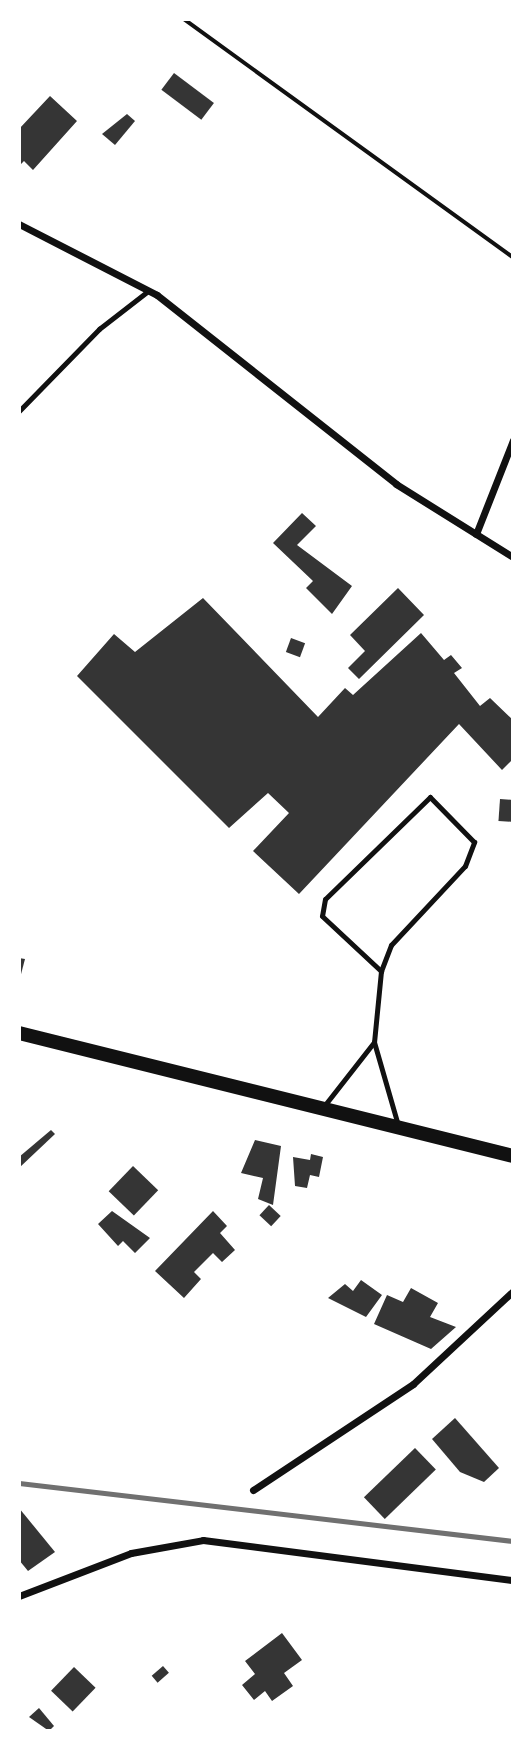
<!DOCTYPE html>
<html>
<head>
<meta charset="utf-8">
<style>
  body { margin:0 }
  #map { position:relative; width:532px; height:1750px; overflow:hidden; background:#fff; font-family:"Golos Text",sans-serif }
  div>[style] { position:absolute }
  .building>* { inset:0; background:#353535; transform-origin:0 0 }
  .path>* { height:3.5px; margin:-1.75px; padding:0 1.75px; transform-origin:1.75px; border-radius:1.75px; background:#111 }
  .service>* { height:5px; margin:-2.5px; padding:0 2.5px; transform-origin:2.5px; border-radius:2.5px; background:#111 }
  .minor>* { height:7px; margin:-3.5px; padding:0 3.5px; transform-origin:3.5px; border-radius:3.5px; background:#111 }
  .secondary>* { height:14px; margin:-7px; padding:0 7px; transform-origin:7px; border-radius:7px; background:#111 }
  .rail>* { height:5px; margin:-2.5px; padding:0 2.5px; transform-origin:2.5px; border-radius:2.5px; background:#707070 }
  span { translate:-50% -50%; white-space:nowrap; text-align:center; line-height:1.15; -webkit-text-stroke:5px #fff; paint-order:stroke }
  .frame { position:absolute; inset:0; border:21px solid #fff; pointer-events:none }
</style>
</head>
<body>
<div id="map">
  <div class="building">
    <i style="left:174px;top:73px;width:50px;height:21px;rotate:37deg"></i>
    <i style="clip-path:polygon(50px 96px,77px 121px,33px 170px,24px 161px,19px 166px,19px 129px)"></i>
    <i style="clip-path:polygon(127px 114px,135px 121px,115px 145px,102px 134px)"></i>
    <i style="clip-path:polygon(302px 513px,316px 526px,297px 545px,352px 586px,332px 614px,306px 588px,313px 581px,273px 543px)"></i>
    <i style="clip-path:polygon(398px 588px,424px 615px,359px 679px,348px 668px,365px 651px,350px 635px)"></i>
    <i style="clip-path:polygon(203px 598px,318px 717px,345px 688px,353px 695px,421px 633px,444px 660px,451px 655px,462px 668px,454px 673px,480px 706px,490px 698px,513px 720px,513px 759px,502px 770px,459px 724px,299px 894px,253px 851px,289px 813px,268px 793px,229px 828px,77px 676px,114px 634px,135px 652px)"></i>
    <i style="left:291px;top:638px;width:15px;height:15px;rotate:20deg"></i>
    <i style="left:500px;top:799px;width:13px;height:22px;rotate:4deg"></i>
    <i style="clip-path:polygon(19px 958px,25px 959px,20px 978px,19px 978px)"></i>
    <i style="clip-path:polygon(51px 1130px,55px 1134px,19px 1168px,19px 1157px)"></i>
    <i style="clip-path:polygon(255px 1140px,281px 1146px,273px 1205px,258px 1199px,263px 1178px,241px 1173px)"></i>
    <i style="clip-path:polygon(311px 1154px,323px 1157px,319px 1177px,310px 1175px,307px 1188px,295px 1186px,293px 1157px,310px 1160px)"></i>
    <i style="left:133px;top:1166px;width:35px;height:35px;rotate:44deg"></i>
    <i style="left:269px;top:1205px;width:16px;height:14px;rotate:43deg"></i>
    <i style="clip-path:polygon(112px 1211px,150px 1238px,135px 1253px,123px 1241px,118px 1246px,98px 1224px)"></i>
    <i style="clip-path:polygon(213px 1211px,227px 1226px,220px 1233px,235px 1250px,222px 1262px,213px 1253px,194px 1272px,201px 1279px,184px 1298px,155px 1271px)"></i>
    <i style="clip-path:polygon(361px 1280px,382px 1295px,366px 1317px,328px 1298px,345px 1284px,353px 1291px)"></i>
    <i style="clip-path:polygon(411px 1288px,438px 1303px,430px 1317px,456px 1327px,431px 1349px,374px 1324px,387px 1295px,403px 1302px)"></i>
    <i style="clip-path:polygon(455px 1418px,499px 1468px,484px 1482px,460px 1472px,432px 1439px)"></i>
    <i style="left:415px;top:1448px;width:30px;height:71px;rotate:46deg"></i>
    <i style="clip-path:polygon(19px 1508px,55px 1552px,28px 1571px,19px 1560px)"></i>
    <i style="clip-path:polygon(282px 1633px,302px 1660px,284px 1673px,293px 1686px,272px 1701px,265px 1691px,254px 1700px,242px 1685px,255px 1674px,245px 1661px)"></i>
    <i style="left:163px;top:1666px;width:9px;height:15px;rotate:49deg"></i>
    <i style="left:74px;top:1667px;width:30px;height:33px;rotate:44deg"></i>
    <i style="clip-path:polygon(39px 1708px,54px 1726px,49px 1731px,29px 1717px)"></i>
  </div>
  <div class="path">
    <i style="left:184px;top:19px;width:406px;rotate:35.9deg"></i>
  </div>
  <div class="service">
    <i style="left:19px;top:411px;width:115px;rotate:-45.7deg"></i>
    <i style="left:99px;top:329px;width:62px;rotate:-37.8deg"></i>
    <i style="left:381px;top:971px;width:28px;rotate:-69deg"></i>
    <i style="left:391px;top:945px;width:108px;rotate:-46.9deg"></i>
    <i style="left:465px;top:866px;width:26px;rotate:-69deg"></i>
    <i style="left:474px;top:842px;width:63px;rotate:-134.4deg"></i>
    <i style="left:430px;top:797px;width:146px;rotate:135.8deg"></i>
    <i style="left:325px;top:899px;width:17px;rotate:100deg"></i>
    <i style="left:322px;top:916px;width:81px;rotate:43deg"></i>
    <i style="left:381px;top:971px;width:71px;rotate:95.6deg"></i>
    <i style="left:374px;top:1042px;width:86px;rotate:73.9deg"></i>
    <i style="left:324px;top:1106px;width:81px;rotate:-52deg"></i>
  </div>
  <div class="minor">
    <i style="left:19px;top:224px;width:155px;rotate:27.2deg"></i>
    <i style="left:157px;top:295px;width:305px;rotate:38.3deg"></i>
    <i style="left:396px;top:484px;width:138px;rotate:32deg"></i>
    <i style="left:476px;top:534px;width:101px;rotate:-68.5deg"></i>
    <i style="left:253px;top:1490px;width:192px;rotate:-33.5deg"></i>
    <i style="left:413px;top:1384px;width:137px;rotate:-42.9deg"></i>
    <i style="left:19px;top:1596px;width:120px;rotate:-21deg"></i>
    <i style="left:131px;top:1553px;width:73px;rotate:-10.2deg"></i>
    <i style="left:203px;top:1540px;width:313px;rotate:7.4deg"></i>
  </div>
  <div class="secondary">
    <i style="left:19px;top:1033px;width:509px;rotate:13.98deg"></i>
  </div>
  <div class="rail">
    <i style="left:19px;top:1483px;width:497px;rotate:6.7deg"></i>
  </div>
  <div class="frame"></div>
</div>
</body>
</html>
